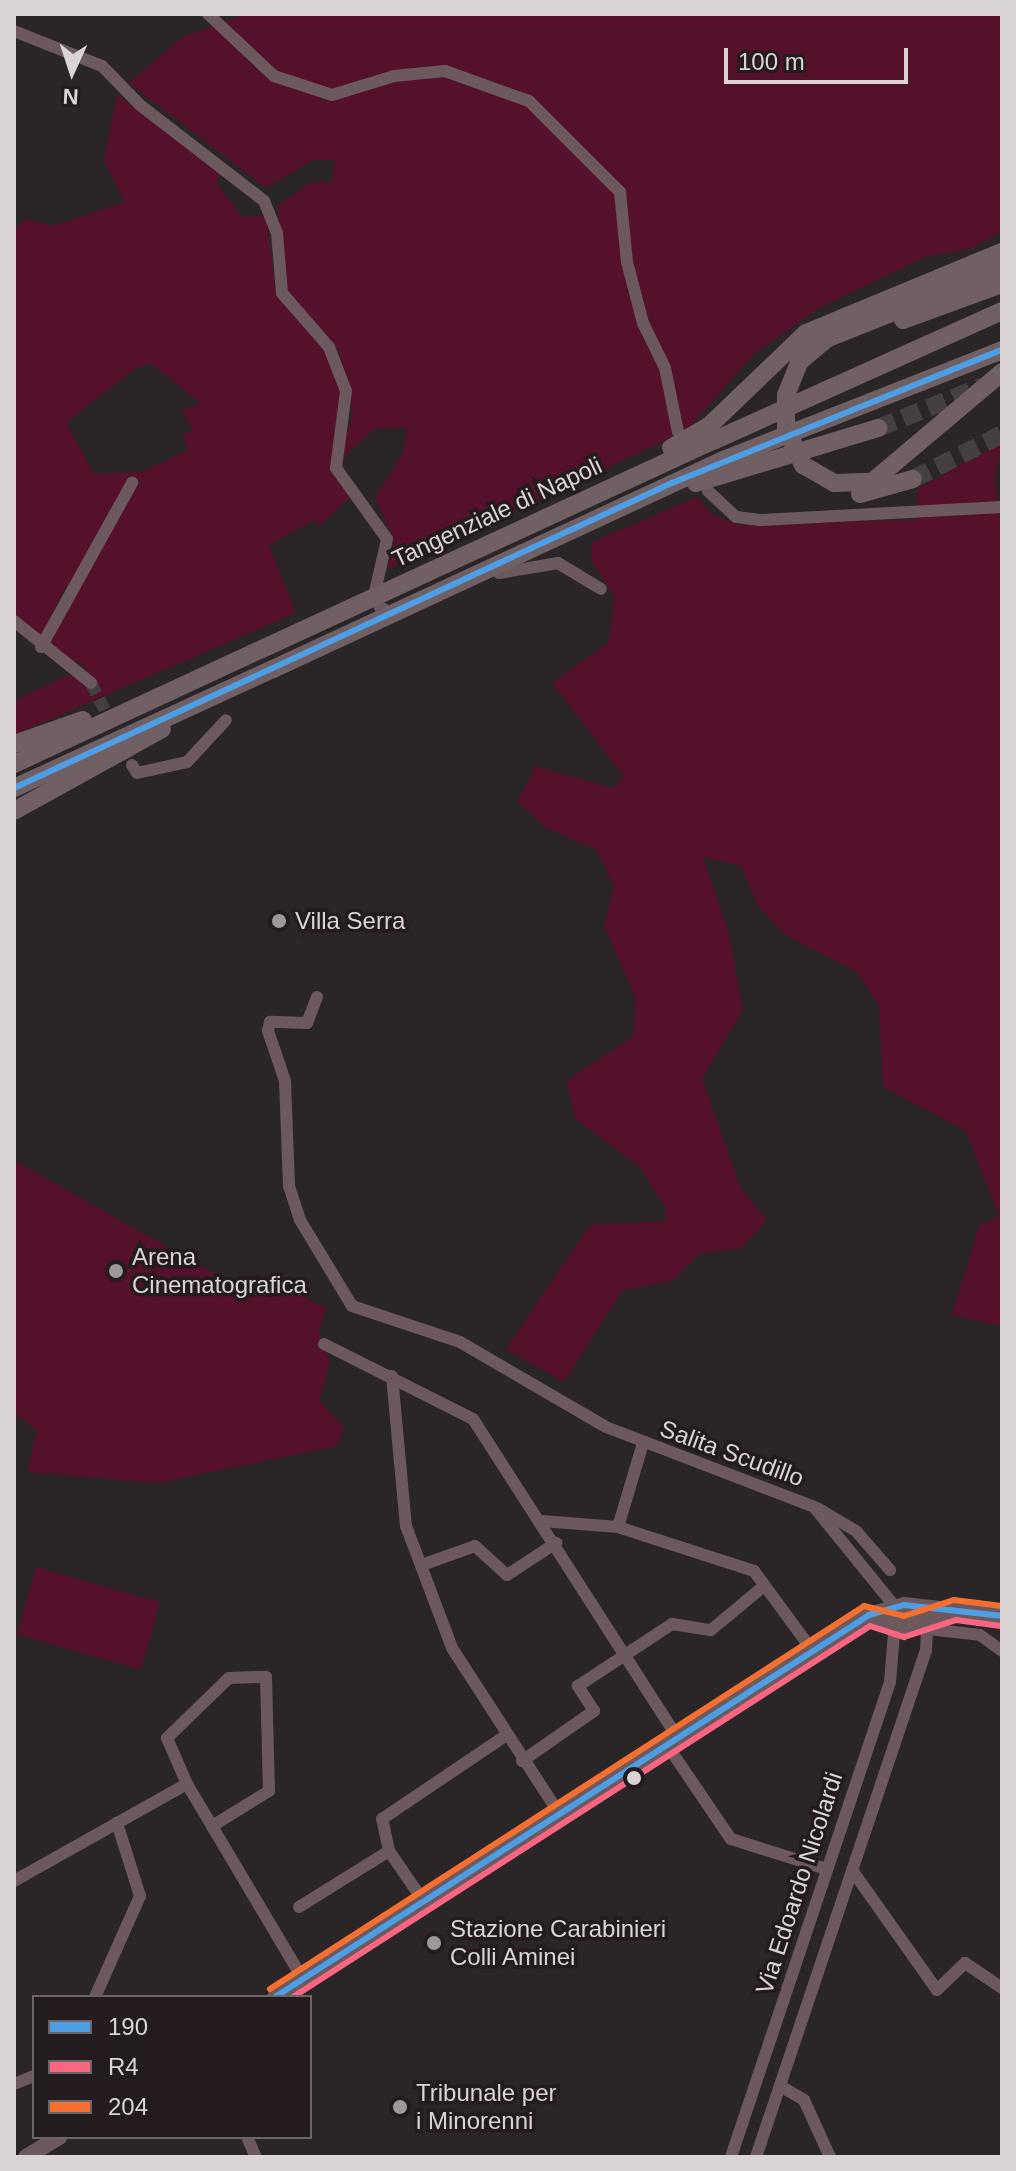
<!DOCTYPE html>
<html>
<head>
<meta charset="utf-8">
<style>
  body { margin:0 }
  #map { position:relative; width:1016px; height:2171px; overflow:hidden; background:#2a2627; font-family:Helvetica,sans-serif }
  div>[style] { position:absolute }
  .green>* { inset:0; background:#55102c; transform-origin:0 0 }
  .minor-tunnel>* { height:12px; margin-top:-6px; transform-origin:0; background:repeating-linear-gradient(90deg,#444041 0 12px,transparent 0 18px) }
  .highway-tunnel>* { height:18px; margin-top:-9px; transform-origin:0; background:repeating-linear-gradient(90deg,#444041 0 18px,transparent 0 27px) }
  .minor>* { height:12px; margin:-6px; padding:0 6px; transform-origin:6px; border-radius:6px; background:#6b595d }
  .major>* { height:16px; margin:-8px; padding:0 8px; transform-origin:8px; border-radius:8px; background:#6b595e }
  .highway>* { height:18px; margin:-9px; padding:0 9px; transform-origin:9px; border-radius:9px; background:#705f63 }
  .highway-bridge>* { height:18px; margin:-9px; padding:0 9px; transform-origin:9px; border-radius:9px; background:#705f63 }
  .bus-1>* { height:6px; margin:-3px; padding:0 3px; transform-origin:3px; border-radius:3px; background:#4d9ee5 }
  .bus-2>* { height:6px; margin:-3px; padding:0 3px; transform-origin:3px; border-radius:3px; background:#fa6682 }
  .bus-3>* { height:6px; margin:-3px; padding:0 3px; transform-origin:3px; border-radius:3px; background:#f46f30 }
  .dots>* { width:22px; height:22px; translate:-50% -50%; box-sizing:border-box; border:4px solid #231b1d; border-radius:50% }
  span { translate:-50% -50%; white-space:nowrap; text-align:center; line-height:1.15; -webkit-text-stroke:7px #231b1d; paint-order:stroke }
  .street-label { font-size:24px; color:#dad4d5 }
  .poi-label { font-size:24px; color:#dad4d5 }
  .left { translate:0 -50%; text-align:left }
  .frame { position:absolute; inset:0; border:16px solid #dad4d5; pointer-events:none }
  .legend { position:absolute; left:32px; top:1995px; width:280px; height:144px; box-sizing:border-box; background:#231b1d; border:2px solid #6c6567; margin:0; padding:10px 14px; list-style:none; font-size:24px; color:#dad4d5 }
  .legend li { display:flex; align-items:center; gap:16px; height:40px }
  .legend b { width:40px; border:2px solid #6c6567 }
  .north { position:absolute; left:32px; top:32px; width:80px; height:80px; -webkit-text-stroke:6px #231b1d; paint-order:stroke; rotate:183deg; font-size:22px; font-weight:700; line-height:32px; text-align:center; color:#dad4d5 }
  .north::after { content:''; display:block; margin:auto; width:28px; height:36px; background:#dad4d5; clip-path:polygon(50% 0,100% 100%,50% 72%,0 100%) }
  .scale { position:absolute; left:724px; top:48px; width:184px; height:36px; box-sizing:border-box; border:4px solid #dad4d5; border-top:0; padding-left:10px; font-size:24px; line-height:28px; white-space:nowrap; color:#dad4d5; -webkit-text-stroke:6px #231b1d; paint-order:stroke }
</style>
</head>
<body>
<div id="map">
  <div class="green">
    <i style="clip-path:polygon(245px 14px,1002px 14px,1002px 232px,967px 250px,928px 256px,819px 308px,753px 355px,686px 431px,388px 569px,394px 540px,375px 498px,403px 453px,407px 427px,374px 429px,338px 462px,353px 414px,339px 351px,283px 284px,278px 205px,312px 182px,331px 182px,335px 160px,313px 160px,266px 188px,129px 83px,181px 38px)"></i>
    <i style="clip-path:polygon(evenodd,117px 95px,222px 172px,216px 182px,242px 217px,266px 215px,275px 286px,329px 357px,341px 388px,330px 471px,351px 496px,319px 527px,315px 520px,269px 545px,296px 613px,14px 735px,14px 701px,64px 677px,76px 675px,86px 688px,97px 683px,83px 665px,48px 647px,73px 593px,66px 586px,40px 638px,14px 613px,14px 229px,25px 219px,53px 226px,125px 202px,104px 161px,117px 95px,152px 364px,201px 404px,182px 410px,193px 431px,183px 435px,188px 450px,142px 472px,94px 474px,66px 423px,136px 368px,152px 364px)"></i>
    <i style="clip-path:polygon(1002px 441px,995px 477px,1002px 545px,1002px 1326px,952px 1315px,979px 1226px,999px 1216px,966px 1131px,883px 1087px,879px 1006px,857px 972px,787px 936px,758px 906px,741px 866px,703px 857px,729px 933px,743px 1010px,702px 1078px,741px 1189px,767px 1220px,740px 1249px,700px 1253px,672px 1281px,623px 1290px,564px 1382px,506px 1349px,590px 1225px,665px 1221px,666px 1208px,639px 1166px,575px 1119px,567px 1080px,633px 1037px,636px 998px,604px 926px,614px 886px,597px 850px,547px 828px,517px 802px,536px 766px,612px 788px,624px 777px,552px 683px,609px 642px,614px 596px,591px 560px,592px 542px,697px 497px,713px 515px,739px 525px,916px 520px,918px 489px)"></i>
    <i style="clip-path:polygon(14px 1160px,229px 1282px,294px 1291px,327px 1309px,318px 1331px,330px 1362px,319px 1401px,344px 1427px,337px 1446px,159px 1483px,27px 1472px,37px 1430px,14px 1413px)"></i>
    <i style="left:36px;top:1567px;width:129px;height:70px;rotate:16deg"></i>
  </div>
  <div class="minor-tunnel">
    <i style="left:91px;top:683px;width:92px;rotate:63.4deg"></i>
  </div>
  <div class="highway-tunnel">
    <i style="left:878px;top:428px;width:113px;rotate:-21.8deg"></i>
    <i style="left:913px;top:479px;width:100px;rotate:-26.8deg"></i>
  </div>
  <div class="minor">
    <i style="left:208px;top:14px;width:91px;rotate:43.2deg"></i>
    <i style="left:274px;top:76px;width:61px;rotate:18.1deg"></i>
    <i style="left:332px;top:95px;width:65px;rotate:-17deg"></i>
    <i style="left:394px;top:76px;width:51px;rotate:-5.6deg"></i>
    <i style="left:445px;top:71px;width:89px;rotate:19.7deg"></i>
    <i style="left:529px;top:101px;width:129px;rotate:45deg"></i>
    <i style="left:620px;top:192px;width:70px;rotate:84.3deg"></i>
    <i style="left:627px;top:262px;width:63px;rotate:75.3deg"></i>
    <i style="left:643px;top:323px;width:50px;rotate:63.9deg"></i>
    <i style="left:665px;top:368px;width:65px;rotate:78.5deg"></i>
    <i style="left:14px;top:31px;width:95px;rotate:21.7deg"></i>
    <i style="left:102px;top:66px;width:54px;rotate:45.7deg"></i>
    <i style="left:140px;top:105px;width:157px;rotate:37.7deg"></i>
    <i style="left:264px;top:201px;width:35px;rotate:68deg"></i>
    <i style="left:277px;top:233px;width:60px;rotate:85.2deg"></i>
    <i style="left:282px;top:293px;width:72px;rotate:49deg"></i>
    <i style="left:329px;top:347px;width:47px;rotate:68.9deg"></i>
    <i style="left:346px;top:391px;width:78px;rotate:97.4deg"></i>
    <i style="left:336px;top:468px;width:87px;rotate:54.3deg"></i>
    <i style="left:387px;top:539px;width:54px;rotate:102.8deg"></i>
    <i style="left:375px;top:592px;width:16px;rotate:72deg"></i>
    <i style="left:380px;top:607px;width:16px;rotate:30deg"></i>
    <i style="left:708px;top:491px;width:38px;rotate:43deg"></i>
    <i style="left:736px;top:517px;width:25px;rotate:7deg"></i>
    <i style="left:761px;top:520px;width:241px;rotate:-3.1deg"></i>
    <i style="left:499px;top:573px;width:60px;rotate:-9.6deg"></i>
    <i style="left:558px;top:563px;width:50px;rotate:31.2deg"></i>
    <i style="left:14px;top:621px;width:99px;rotate:38.8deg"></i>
    <i style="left:41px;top:647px;width:188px;rotate:-61deg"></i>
    <i style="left:132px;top:765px;width:9px;rotate:58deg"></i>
    <i style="left:137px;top:773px;width:51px;rotate:-12.4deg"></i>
    <i style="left:187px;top:762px;width:57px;rotate:-47.1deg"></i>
    <i style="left:317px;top:997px;width:28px;rotate:111deg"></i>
    <i style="left:307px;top:1023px;width:37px;rotate:-178deg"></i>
    <i style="left:270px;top:1022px;width:9px;rotate:103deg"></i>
    <i style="left:268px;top:1031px;width:53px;rotate:71.2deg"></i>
    <i style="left:285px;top:1081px;width:105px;rotate:87.8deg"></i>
    <i style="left:289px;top:1186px;width:36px;rotate:72deg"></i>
    <i style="left:300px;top:1220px;width:100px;rotate:58.8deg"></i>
    <i style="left:352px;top:1306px;width:114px;rotate:18.4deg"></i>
    <i style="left:460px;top:1342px;width:169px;rotate:30.2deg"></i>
    <i style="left:606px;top:1427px;width:223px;rotate:21deg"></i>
    <i style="left:814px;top:1507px;width:130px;rotate:50.9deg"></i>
    <i style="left:324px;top:1344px;width:167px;rotate:26.7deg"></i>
    <i style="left:473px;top:1419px;width:376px;rotate:57.3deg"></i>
    <i style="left:392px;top:1376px;width:151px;rotate:84.7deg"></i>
    <i style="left:406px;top:1526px;width:130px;rotate:69.3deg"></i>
    <i style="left:452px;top:1648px;width:193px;rotate:57.1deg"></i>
    <i style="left:817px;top:1508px;width:45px;rotate:30.5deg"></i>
    <i style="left:856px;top:1531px;width:52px;rotate:48.9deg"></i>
    <i style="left:542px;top:1521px;width:76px;rotate:4.5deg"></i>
    <i style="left:618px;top:1527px;width:143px;rotate:17.9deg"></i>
    <i style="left:754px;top:1571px;width:98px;rotate:53.7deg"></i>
    <i style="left:618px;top:1527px;width:88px;rotate:-73.4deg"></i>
    <i style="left:422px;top:1565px;width:56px;rotate:-19.7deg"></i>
    <i style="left:475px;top:1546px;width:43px;rotate:42.2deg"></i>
    <i style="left:507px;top:1575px;width:59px;rotate:-33.1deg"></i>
    <i style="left:919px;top:1628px;width:61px;rotate:6.5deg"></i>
    <i style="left:980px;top:1635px;width:27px;rotate:36deg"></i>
    <i style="left:665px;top:1742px;width:117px;rotate:55.8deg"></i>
    <i style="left:731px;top:1839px;width:101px;rotate:17.4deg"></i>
    <i style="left:522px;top:1761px;width:88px;rotate:-34.8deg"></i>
    <i style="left:594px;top:1711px;width:30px;rotate:-123deg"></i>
    <i style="left:578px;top:1686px;width:113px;rotate:-33.4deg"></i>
    <i style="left:672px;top:1624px;width:39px;rotate:9deg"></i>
    <i style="left:711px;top:1630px;width:69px;rotate:-39.7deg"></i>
    <i style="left:187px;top:1784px;width:50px;rotate:-113.5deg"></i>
    <i style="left:167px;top:1738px;width:86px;rotate:-44.1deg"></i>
    <i style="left:229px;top:1678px;width:37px;rotate:-2deg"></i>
    <i style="left:266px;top:1677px;width:114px;rotate:88.5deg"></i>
    <i style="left:269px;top:1791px;width:67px;rotate:148.4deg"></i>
    <i style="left:852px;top:1870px;width:147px;rotate:54.7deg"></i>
    <i style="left:937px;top:1990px;width:39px;rotate:-44deg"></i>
    <i style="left:965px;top:1963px;width:45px;rotate:34deg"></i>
    <i style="left:14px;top:1881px;width:198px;rotate:-29.3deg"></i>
    <i style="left:187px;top:1784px;width:227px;rotate:59.3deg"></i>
    <i style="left:422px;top:1899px;width:58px;rotate:-124.5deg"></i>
    <i style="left:389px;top:1851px;width:33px;rotate:-102deg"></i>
    <i style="left:382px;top:1819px;width:148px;rotate:-34deg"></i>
    <i style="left:299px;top:1907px;width:106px;rotate:-31.9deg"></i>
    <i style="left:95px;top:1997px;width:111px;rotate:-66deg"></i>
    <i style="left:140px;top:1896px;width:77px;rotate:-107.5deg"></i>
    <i style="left:14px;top:2084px;width:22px;rotate:-22deg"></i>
    <i style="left:780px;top:2086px;width:28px;rotate:30deg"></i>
    <i style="left:804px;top:2100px;width:63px;rotate:65.5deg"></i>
    <i style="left:247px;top:2137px;width:22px;rotate:66deg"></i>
    <i style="left:731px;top:2157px;width:501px;rotate:-71.49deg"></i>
    <i style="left:890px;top:1682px;width:61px;rotate:-85.3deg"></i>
    <i style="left:756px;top:2157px;width:535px;rotate:-71.46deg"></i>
    <i style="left:926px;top:1650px;width:34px;rotate:-87deg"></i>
  </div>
  <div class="major">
    <i style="left:870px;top:1615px;width:36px;rotate:19deg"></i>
    <i style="left:904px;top:1627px;width:43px;rotate:-18.9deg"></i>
    <i style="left:275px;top:1997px;width:706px;rotate:-32.74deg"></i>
    <i style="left:869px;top:1615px;width:36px;rotate:-16deg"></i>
    <i style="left:904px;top:1605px;width:99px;rotate:6.4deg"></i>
    <i style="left:26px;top:2157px;width:39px;rotate:-31deg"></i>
  </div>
  <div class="highway">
    <i style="left:903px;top:320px;width:105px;rotate:-20deg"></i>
    <i style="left:786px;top:395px;width:35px;rotate:-68deg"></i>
    <i style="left:799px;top:362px;width:35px;rotate:-40deg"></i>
    <i style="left:826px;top:339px;width:189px;rotate:-21.7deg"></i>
    <i style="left:710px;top:425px;width:133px;rotate:-43.8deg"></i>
    <i style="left:806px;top:333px;width:212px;rotate:-22.5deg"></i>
    <i style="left:713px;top:441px;width:317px;rotate:-24.2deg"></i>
    <i style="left:723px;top:460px;width:300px;rotate:-21.5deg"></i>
    <i style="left:803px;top:465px;width:36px;rotate:30deg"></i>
    <i style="left:834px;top:483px;width:38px;rotate:-2deg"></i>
    <i style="left:872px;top:482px;width:170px;rotate:-40.2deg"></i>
    <i style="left:729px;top:473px;width:156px;rotate:-16.8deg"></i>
    <i style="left:860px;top:494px;width:55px;rotate:-15.8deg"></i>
    <i style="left:14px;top:744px;width:73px;rotate:-19.2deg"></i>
    <i style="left:14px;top:764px;width:273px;rotate:-24.9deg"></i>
    <i style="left:14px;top:788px;width:285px;rotate:-24.7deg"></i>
    <i style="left:14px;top:811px;width:169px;rotate:-29deg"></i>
  </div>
  <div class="highway-bridge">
    <i style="left:786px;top:395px;width:33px;rotate:90deg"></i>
    <i style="left:786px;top:428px;width:41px;rotate:65.3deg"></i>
    <i style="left:671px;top:448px;width:45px;rotate:-30.5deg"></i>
    <i style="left:696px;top:483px;width:34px;rotate:-17deg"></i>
    <i style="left:262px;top:649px;width:497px;rotate:-24.8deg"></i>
    <i style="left:273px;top:669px;width:496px;rotate:-24.9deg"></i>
  </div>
  <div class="bus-1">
    <i style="left:14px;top:788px;width:725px;rotate:-24.87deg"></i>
    <i style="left:672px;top:483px;width:356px;rotate:-22deg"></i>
    <i style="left:275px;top:1997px;width:706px;rotate:-32.74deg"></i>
    <i style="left:869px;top:1615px;width:36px;rotate:-16deg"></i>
    <i style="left:904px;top:1605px;width:99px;rotate:6.4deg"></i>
  </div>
  <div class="bus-2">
    <i style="left:293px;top:1997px;width:686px;rotate:-32.74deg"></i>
    <i style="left:870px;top:1626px;width:36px;rotate:18deg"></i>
    <i style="left:904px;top:1637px;width:55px;rotate:-18.1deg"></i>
    <i style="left:956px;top:1620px;width:45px;rotate:7.6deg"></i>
  </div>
  <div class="bus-3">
    <i style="left:270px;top:1989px;width:707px;rotate:-32.81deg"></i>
    <i style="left:864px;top:1606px;width:41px;rotate:14deg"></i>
    <i style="left:904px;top:1616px;width:52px;rotate:-17.7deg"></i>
    <i style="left:954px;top:1600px;width:48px;rotate:7.1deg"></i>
  </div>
  <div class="dots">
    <i style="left:279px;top:921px;background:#9c9798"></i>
    <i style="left:116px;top:1271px;background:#9c9798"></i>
    <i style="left:634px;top:1778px;background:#dad4d5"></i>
    <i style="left:434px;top:1943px;background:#9c9798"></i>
    <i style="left:400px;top:2107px;background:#9c9798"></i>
  </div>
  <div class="street-label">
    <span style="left:497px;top:512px;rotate:-25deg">Tangenziale di Napoli</span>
    <span style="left:732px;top:1453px;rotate:20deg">Salita Scudillo</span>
    <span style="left:799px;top:1883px;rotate:-72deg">Via Edoardo Nicolardi</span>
  </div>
  <div class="poi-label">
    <span class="left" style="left:295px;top:921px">Villa Serra</span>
    <span class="left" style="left:132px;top:1271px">Arena<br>Cinematografica</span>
    <span class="left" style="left:450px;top:1943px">Stazione Carabinieri<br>Colli Aminei</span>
    <span class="left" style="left:416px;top:2107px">Tribunale per<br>i Minorenni</span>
  </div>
  <div class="frame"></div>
  <ul class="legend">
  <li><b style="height:10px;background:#4d9ee5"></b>190</li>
  <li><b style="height:10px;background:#fa6682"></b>R4</li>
  <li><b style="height:10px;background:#f46f30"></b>204</li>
  </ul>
  <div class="north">N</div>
  <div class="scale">100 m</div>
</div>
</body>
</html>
